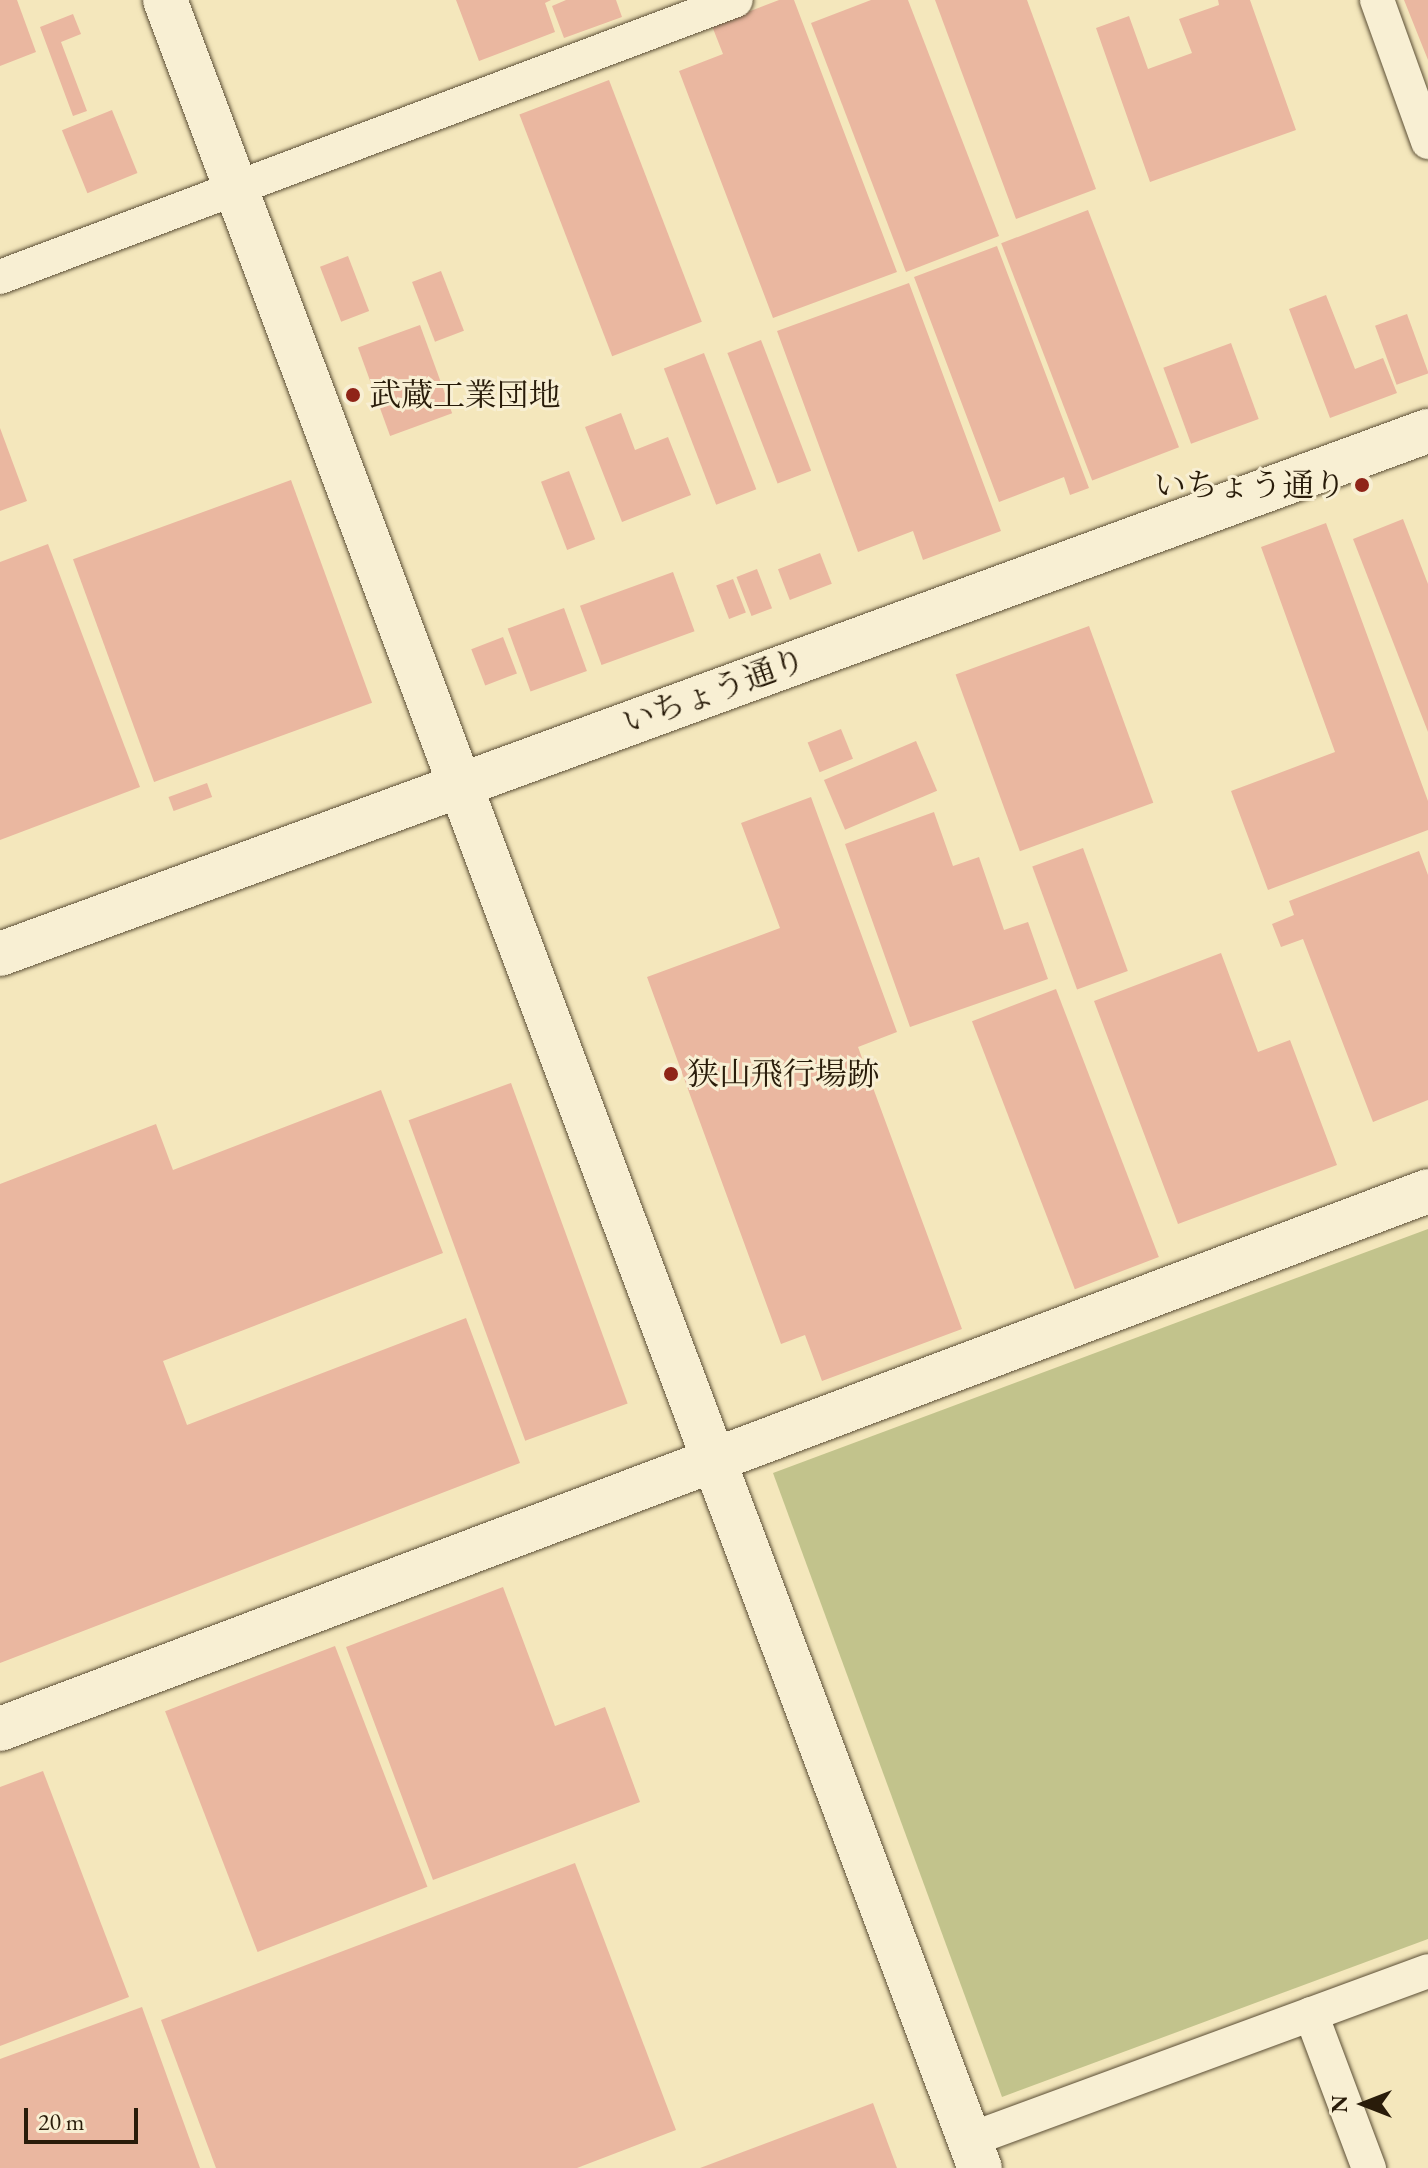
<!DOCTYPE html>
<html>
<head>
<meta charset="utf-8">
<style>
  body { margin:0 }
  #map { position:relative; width:1428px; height:2168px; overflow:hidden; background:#f4e7bc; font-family:"EB Garamond","Noto Serif JP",serif }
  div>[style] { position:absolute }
  .green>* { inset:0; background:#c2c38c }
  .building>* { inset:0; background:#eab7a0; transform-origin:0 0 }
  .roads { filter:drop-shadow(0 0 2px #5c4f36) drop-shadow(0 0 2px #5c4f36) }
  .street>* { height:34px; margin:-17px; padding:0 17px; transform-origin:17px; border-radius:17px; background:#f8efd3 }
  .secondary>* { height:44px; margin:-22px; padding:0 22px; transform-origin:22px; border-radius:22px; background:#f8efd3 }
  .dots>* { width:22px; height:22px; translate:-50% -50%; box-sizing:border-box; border:4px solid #f8efd3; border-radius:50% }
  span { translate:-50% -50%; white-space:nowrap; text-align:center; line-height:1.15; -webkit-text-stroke:6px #f8efd3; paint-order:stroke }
  .poi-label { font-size:32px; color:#291c0a }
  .left { translate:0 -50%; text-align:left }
  .right { translate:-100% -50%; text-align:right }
  .street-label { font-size:32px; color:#291c0a }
  .north { position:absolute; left:1324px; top:2064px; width:80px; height:80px; -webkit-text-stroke:6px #f8efd3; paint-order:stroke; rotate:270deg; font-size:22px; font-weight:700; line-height:32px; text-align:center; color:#291c0a }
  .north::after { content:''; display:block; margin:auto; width:28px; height:36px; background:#291c0a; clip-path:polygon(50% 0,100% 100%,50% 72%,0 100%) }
  .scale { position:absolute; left:24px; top:2108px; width:114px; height:36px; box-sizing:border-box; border:4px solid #291c0a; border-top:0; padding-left:10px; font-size:24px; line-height:28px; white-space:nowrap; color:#291c0a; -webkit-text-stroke:6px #f8efd3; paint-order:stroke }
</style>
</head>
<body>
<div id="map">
  <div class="green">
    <i style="clip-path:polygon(1428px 1229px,1428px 1939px,1002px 2097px,773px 1473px)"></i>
  </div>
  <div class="building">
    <i style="clip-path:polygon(0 0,17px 0,36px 52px,0 66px)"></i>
    <i style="clip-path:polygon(456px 0,551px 0,545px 3px,555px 32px,479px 61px)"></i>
    <i style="clip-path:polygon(566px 0,616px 0,622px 17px,564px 38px,552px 6px)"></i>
    <i style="clip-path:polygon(779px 0,794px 0,897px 272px,773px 318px,679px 71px,723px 54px,712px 26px)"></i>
    <i style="clip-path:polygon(871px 0,908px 0,999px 236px,906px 272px,811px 23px)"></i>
    <i style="clip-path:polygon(935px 0,1027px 0,1096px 189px,1016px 219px)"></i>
    <i style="clip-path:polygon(1218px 0,1250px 0,1296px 130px,1150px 182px,1096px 28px,1129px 16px,1148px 69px,1192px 53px,1179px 19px,1219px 5px)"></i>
    <i style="clip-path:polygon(1404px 0,1428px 0,1428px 60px)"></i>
    <i style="clip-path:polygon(73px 14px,81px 34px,61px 42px,87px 111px,73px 116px,40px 27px)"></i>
    <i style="left:609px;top:80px;width:259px;height:96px;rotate:69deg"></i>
    <i style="left:112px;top:110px;width:68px;height:54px;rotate:68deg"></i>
    <i style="left:1088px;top:210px;width:254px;height:93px;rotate:69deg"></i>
    <i style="clip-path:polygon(997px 246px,1089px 488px,1070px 495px,1064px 477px,999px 502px,914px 277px)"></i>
    <i style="left:348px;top:256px;width:59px;height:30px;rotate:69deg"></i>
    <i style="left:441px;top:271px;width:64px;height:31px;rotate:69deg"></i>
    <i style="clip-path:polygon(909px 283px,1001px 531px,923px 560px,913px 531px,858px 552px,777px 331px)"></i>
    <i style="clip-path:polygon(1326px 295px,1355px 369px,1383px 358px,1397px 393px,1330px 418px,1289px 309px)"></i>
    <i style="left:1407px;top:314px;width:63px;height:34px;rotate:70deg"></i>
    <i style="left:420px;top:325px;width:94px;height:66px;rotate:70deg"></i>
    <i style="left:761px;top:340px;width:140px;height:36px;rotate:69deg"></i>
    <i style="left:1231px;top:343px;width:81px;height:72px;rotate:70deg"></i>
    <i style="left:704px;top:353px;width:146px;height:43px;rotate:69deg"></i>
    <i style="clip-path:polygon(621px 413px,635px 450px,668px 437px,691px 495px,622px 522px,585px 427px)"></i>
    <i style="clip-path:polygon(0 428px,27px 501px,0 511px)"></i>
    <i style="left:569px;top:471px;width:73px;height:30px;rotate:69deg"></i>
    <i style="left:291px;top:480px;width:237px;height:232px;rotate:70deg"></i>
    <i style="clip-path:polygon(1403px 519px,1428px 584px,1428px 732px,1353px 539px)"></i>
    <i style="clip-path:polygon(1326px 523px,1428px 801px,1428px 830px,1268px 890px,1231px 791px,1335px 752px,1261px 547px)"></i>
    <i style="clip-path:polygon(48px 544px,140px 787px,0 840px,0 562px)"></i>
    <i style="left:820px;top:553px;width:33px;height:45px;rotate:69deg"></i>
    <i style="left:757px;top:569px;width:42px;height:22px;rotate:69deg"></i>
    <i style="left:673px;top:572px;width:63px;height:99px;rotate:70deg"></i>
    <i style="left:733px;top:579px;width:36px;height:18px;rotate:69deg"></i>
    <i style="left:564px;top:608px;width:67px;height:60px;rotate:70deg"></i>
    <i style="left:1089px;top:626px;width:188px;height:142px;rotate:70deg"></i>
    <i style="left:503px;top:637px;width:39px;height:34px;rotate:69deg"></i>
    <i style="left:841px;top:729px;width:32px;height:36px;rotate:68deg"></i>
    <i style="left:916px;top:741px;width:54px;height:100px;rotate:67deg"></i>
    <i style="left:207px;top:783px;width:15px;height:41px;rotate:70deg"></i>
    <i style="clip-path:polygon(811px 797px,897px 1032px,858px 1047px,962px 1329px,822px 1381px,805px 1335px,781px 1344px,647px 977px,780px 928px,741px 823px)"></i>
    <i style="clip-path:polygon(934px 812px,953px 866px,979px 857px,1004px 930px,1028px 922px,1048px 979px,910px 1027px,845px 844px)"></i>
    <i style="left:1083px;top:848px;width:131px;height:54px;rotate:70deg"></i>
    <i style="clip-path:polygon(1419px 851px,1428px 875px,1428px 1100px,1373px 1122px,1303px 939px,1281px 947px,1272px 924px,1294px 915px,1289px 901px)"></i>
    <i style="clip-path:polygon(1221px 953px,1258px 1052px,1290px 1040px,1337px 1165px,1178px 1224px,1094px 1001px)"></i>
    <i style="left:1056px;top:989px;width:287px;height:90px;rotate:69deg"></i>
    <i style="left:511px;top:1083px;width:341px;height:109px;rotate:70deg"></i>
    <i style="clip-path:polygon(381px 1090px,443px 1253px,163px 1361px,187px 1425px,466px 1318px,520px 1463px,0 1663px,0 1184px,156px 1124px,173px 1170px)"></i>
    <i style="clip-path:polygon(503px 1587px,555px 1726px,605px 1707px,640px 1802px,433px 1880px,346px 1647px)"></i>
    <i style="left:335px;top:1646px;width:258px;height:182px;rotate:69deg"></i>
    <i style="clip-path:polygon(43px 1771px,129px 1997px,0 2046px,0 1787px)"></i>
    <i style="clip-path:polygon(575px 1863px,676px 2130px,577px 2168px,216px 2168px,161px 2020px)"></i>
    <i style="clip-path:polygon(142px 2007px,200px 2168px,0 2168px,0 2059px)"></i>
    <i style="clip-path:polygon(873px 2103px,897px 2168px,700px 2168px)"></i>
  </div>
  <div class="roads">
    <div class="street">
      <i style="left:1377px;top:0;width:151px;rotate:70.2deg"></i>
      <i style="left:0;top:277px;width:786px;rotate:-20.62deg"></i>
      <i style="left:1311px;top:2014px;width:165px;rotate:69.4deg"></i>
      <i style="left:969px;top:2140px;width:489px;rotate:-20.2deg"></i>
    </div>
    <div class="secondary">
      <i style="left:165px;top:0;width:2316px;rotate:69.4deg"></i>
      <i style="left:0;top:954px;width:1521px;rotate:-20.12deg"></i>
      <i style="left:0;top:1729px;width:1526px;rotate:-20.64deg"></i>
    </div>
  </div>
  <div class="dots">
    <i style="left:353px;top:395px;background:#8f2418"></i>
    <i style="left:1362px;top:485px;background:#8f2418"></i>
    <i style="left:671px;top:1074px;background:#8f2418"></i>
  </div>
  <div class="poi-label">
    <span class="left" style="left:369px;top:395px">武蔵工業団地</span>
    <span class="right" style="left:1346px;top:485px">いちょう通り</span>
    <span class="left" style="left:687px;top:1074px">狭山飛行場跡</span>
  </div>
  <div class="street-label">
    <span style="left:714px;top:691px;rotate:-20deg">いちょう通り</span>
  </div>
  <div class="north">N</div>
  <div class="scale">20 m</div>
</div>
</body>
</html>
